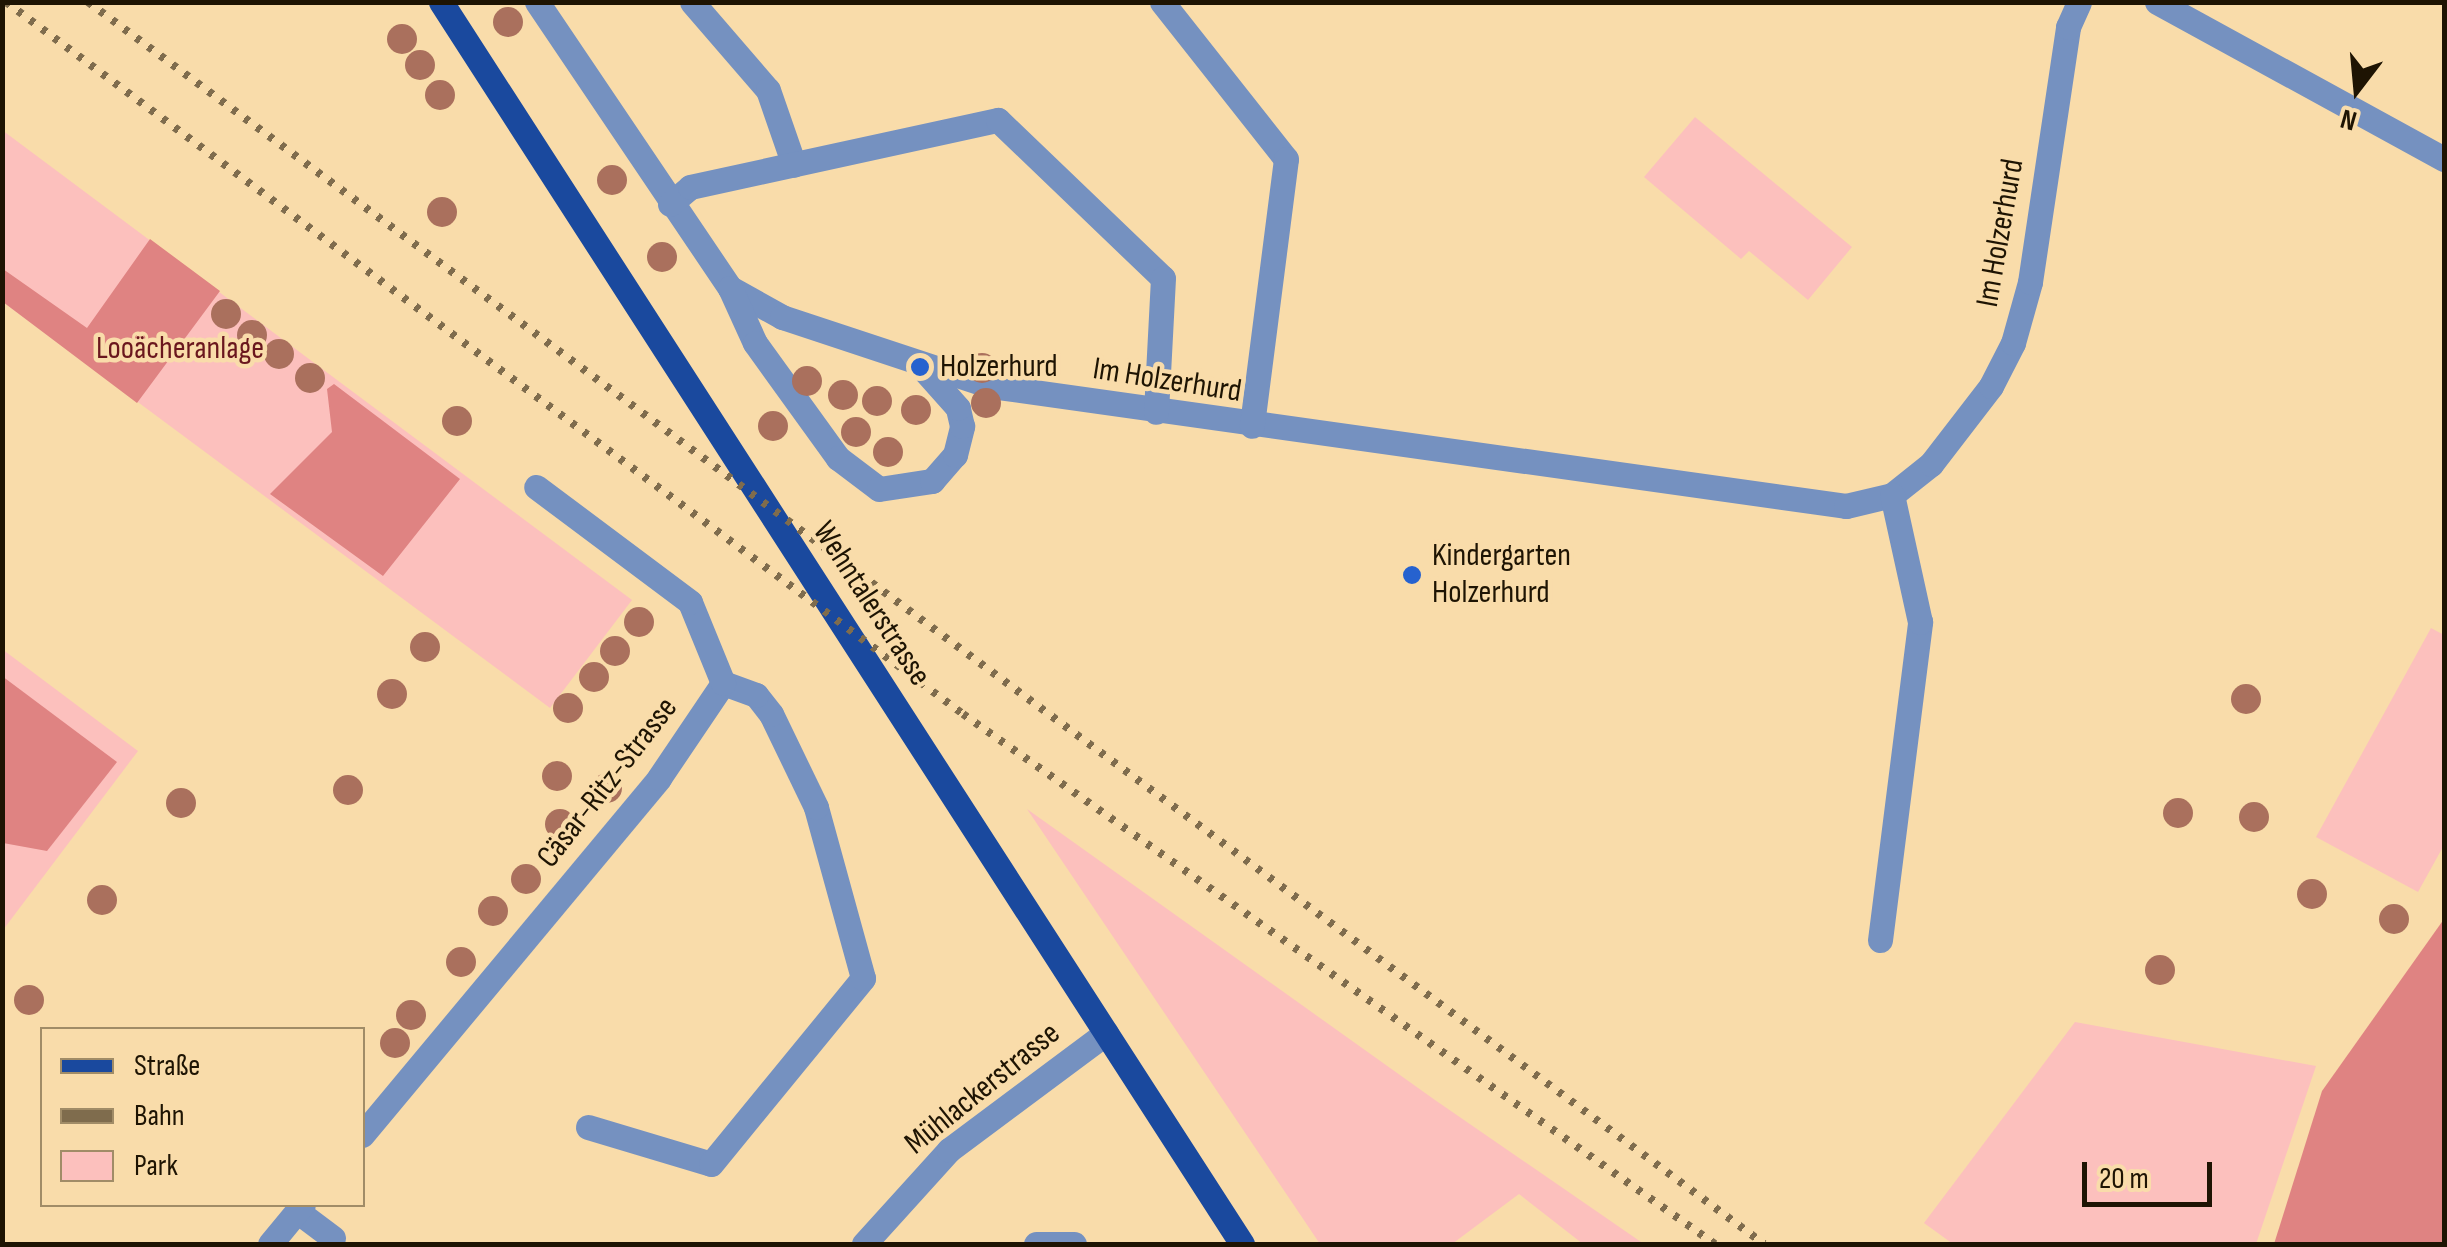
<!DOCTYPE html>
<html>
<head>
<meta charset="utf-8">
<style>
  body { margin:0 }
  #map { position:relative; width:2447px; height:1247px; overflow:hidden; background:#f9dcaa; font-family:"Sofia Sans Condensed",sans-serif }
  div>[style] { position:absolute }
  .green>* { inset:0; background:#fcc0bd }
  .forest>* { inset:0; background:#df8382 }
  .minor>* { height:25px; margin:-12.5px; padding:0 12.5px; transform-origin:12.5px; border-radius:12.5px; background:#7591c0 }
  .major>* { height:25px; margin:-12.5px; padding:0 12.5px; transform-origin:12.5px; border-radius:12.5px; background:#1a499e }
  .rail>* { height:8px; margin-top:-4px; transform-origin:0; background:repeating-linear-gradient(90deg,#7f6c4d 0 5px,transparent 0 15px) }
  .trees>* { width:30px; height:30px; margin:-15px; border-radius:50%; background:#aa705d }
  .dots>* { width:28px; height:28px; translate:-50% -50%; box-sizing:border-box; border:5px solid #f9dcaa; border-radius:50% }
  span { translate:-50% -50%; white-space:nowrap; text-align:center; line-height:1.15; -webkit-text-stroke:9px #f9dcaa; paint-order:stroke }
  .street-label { font-size:32px; color:#1e1403 }
  .park-label { font-size:32px; color:#6a171e }
  .poi-label { font-size:32px; color:#1e1403 }
  .left { translate:0 -50%; text-align:left }
  .frame { position:absolute; inset:0; border:5px solid #1e1403; pointer-events:none }
  .legend { position:absolute; left:40px; top:1027px; width:325px; height:180px; box-sizing:border-box; background:#f9dcaa; border:2px solid #a18c67; margin:0; padding:12px 18px; list-style:none; font-size:30px; color:#1e1403 }
  .legend li { display:flex; align-items:center; gap:20px; height:50px }
  .legend b { width:50px; border:2px solid #a18c67 }
  .north { position:absolute; left:2307px; top:40px; width:100px; height:100px; -webkit-text-stroke:8px #f9dcaa; paint-order:stroke; rotate:196deg; font-size:28px; font-weight:700; line-height:40px; text-align:center; color:#1e1403 }
  .north::after { content:''; display:block; margin:auto; width:35px; height:45px; background:#1e1403; clip-path:polygon(50% 0,100% 100%,50% 72%,0 100%) }
  .scale { position:absolute; left:2082px; top:1162px; width:130px; height:45px; box-sizing:border-box; border:5px solid #1e1403; border-top:0; padding-left:12px; font-size:30px; line-height:35px; white-space:nowrap; color:#1e1403; -webkit-text-stroke:8px #f9dcaa; paint-order:stroke }
</style>
</head>
<body>
<div id="map">
  <div class="green">
    <i style="clip-path:polygon(1695px 117px,1852px 247px,1808px 300px,1749px 251px,1741px 259px,1644px 177px)"></i>
    <i style="clip-path:polygon(2px 130px,632px 600px,550px 708px,3px 302px)"></i>
    <i style="clip-path:polygon(2431px 628px,2444px 635px,2444px 845px,2418px 892px,2316px 837px)"></i>
    <i style="clip-path:polygon(2px 649px,138px 751px,3px 930px,2px 930px)"></i>
    <i style="clip-path:polygon(1027px 809px,1435px 1100px,1644px 1244px,1583px 1244px,1519px 1194px,1452px 1244px,1320px 1244px)"></i>
    <i style="clip-path:polygon(2075px 1022px,2316px 1066px,2256px 1244px,1953px 1244px,1924px 1223px)"></i>
  </div>
  <div class="forest">
    <i style="clip-path:polygon(150px 239px,220px 291px,137px 403px,3px 302px,3px 269px,87px 328px)"></i>
    <i style="clip-path:polygon(334px 384px,460px 479px,383px 576px,270px 494px,332px 432px,327px 389px)"></i>
    <i style="clip-path:polygon(2px 676px,117px 762px,47px 851px,3px 843px)"></i>
    <i style="clip-path:polygon(2444px 919px,2444px 1244px,2274px 1244px,2322px 1091px)"></i>
  </div>
  <div class="minor">
    <i style="left:537px;top:2px;width:345px;rotate:56deg"></i>
    <i style="left:730px;top:288px;width:60px;rotate:29.1deg"></i>
    <i style="left:782px;top:317px;width:220px;rotate:18.3deg"></i>
    <i style="left:991px;top:386px;width:863px;rotate:7.99deg"></i>
    <i style="left:1846px;top:506px;width:47px;rotate:-13.4deg"></i>
    <i style="left:1892px;top:495px;width:50px;rotate:-38.5deg"></i>
    <i style="left:1931px;top:464px;width:98px;rotate:-52.4deg"></i>
    <i style="left:1991px;top:386px;width:48px;rotate:-62.9deg"></i>
    <i style="left:2013px;top:343px;width:63px;rotate:-74.4deg"></i>
    <i style="left:2030px;top:282px;width:258px;rotate:-81.5deg"></i>
    <i style="left:2068px;top:27px;width:27px;rotate:-66deg"></i>
    <i style="left:692px;top:2px;width:116px;rotate:49.2deg"></i>
    <i style="left:768px;top:90px;width:79px;rotate:70.9deg"></i>
    <i style="left:1162px;top:2px;width:200px;rotate:51.7deg"></i>
    <i style="left:1286px;top:159px;width:269px;rotate:97.3deg"></i>
    <i style="left:2157px;top:2px;width:327px;rotate:28.7deg"></i>
    <i style="left:670px;top:204px;width:26px;rotate:-40deg"></i>
    <i style="left:690px;top:187px;width:315px;rotate:-12.3deg"></i>
    <i style="left:998px;top:120px;width:228px;rotate:43.8deg"></i>
    <i style="left:1163px;top:278px;width:134px;rotate:93deg"></i>
    <i style="left:730px;top:288px;width:60px;rotate:65.6deg"></i>
    <i style="left:755px;top:343px;width:142px;rotate:54.2deg"></i>
    <i style="left:838px;top:458px;width:51px;rotate:37.1deg"></i>
    <i style="left:879px;top:489px;width:54px;rotate:-8.6deg"></i>
    <i style="left:932px;top:481px;width:35px;rotate:-49deg"></i>
    <i style="left:955px;top:455px;width:30px;rotate:-76deg"></i>
    <i style="left:962px;top:426px;width:18px;rotate:-103deg"></i>
    <i style="left:958px;top:408px;width:48px;rotate:-131.6deg"></i>
    <i style="left:1880px;top:940px;width:321px;rotate:-82.8deg"></i>
    <i style="left:1920px;top:622px;width:130px;rotate:-102.4deg"></i>
    <i style="left:588px;top:1127px;width:128px;rotate:16.7deg"></i>
    <i style="left:711px;top:1164px;width:240px;rotate:-50.7deg"></i>
    <i style="left:863px;top:978px;width:177px;rotate:-105.4deg"></i>
    <i style="left:816px;top:807px;width:103px;rotate:-115.8deg"></i>
    <i style="left:771px;top:714px;width:24px;rotate:-128deg"></i>
    <i style="left:756px;top:695px;width:35px;rotate:-160deg"></i>
    <i style="left:362px;top:1135px;width:464px;rotate:-50.2deg"></i>
    <i style="left:659px;top:778px;width:115px;rotate:-56deg"></i>
    <i style="left:723px;top:683px;width:87px;rotate:-112.2deg"></i>
    <i style="left:690px;top:602px;width:192px;rotate:-143.2deg"></i>
    <i style="left:297px;top:1211px;width:45px;rotate:36.9deg"></i>
    <i style="left:270px;top:1244px;width:52px;rotate:-50.5deg"></i>
    <i style="left:864px;top:1244px;width:127px;rotate:-47.9deg"></i>
    <i style="left:949px;top:1150px;width:196px;rotate:-36.7deg"></i>
    <i style="left:1036px;top:1244px;width:38px"></i>
  </div>
  <div class="major">
    <i style="left:441px;top:2px;width:1478px;rotate:57.18deg"></i>
  </div>
  <div class="rail">
    <i style="left:6px;top:2px;width:1193px;rotate:36.65deg"></i>
    <i style="left:963px;top:714px;width:920px;rotate:35.18deg"></i>
    <i style="left:88px;top:2px;width:2086px;rotate:36.54deg"></i>
  </div>
  <div class="trees">
    <i style="left:508px;top:22px"></i>
    <i style="left:402px;top:39px"></i>
    <i style="left:420px;top:65px"></i>
    <i style="left:440px;top:95px"></i>
    <i style="left:612px;top:180px"></i>
    <i style="left:442px;top:212px"></i>
    <i style="left:662px;top:257px"></i>
    <i style="left:226px;top:314px"></i>
    <i style="left:252px;top:335px"></i>
    <i style="left:279px;top:354px"></i>
    <i style="left:982px;top:368px"></i>
    <i style="left:310px;top:378px"></i>
    <i style="left:807px;top:381px"></i>
    <i style="left:843px;top:395px"></i>
    <i style="left:877px;top:401px"></i>
    <i style="left:986px;top:403px"></i>
    <i style="left:916px;top:410px"></i>
    <i style="left:457px;top:421px"></i>
    <i style="left:773px;top:426px"></i>
    <i style="left:856px;top:432px"></i>
    <i style="left:888px;top:452px"></i>
    <i style="left:639px;top:622px"></i>
    <i style="left:425px;top:647px"></i>
    <i style="left:615px;top:651px"></i>
    <i style="left:594px;top:677px"></i>
    <i style="left:392px;top:694px"></i>
    <i style="left:2246px;top:699px"></i>
    <i style="left:568px;top:708px"></i>
    <i style="left:557px;top:776px"></i>
    <i style="left:607px;top:788px"></i>
    <i style="left:348px;top:790px"></i>
    <i style="left:181px;top:803px"></i>
    <i style="left:2178px;top:813px"></i>
    <i style="left:2254px;top:817px"></i>
    <i style="left:560px;top:824px"></i>
    <i style="left:526px;top:879px"></i>
    <i style="left:2312px;top:894px"></i>
    <i style="left:102px;top:900px"></i>
    <i style="left:493px;top:911px"></i>
    <i style="left:2394px;top:919px"></i>
    <i style="left:461px;top:962px"></i>
    <i style="left:2160px;top:970px"></i>
    <i style="left:29px;top:1000px"></i>
    <i style="left:411px;top:1015px"></i>
    <i style="left:395px;top:1043px"></i>
  </div>
  <div class="dots">
    <i style="left:920px;top:367px;background:#2662cf"></i>
    <i style="left:1412px;top:575px;background:#2662cf"></i>
  </div>
  <div class="street-label">
    <span style="left:2001px;top:233px;rotate:-80deg">Im Holzerhurd</span>
    <span style="left:1167px;top:381px;rotate:9deg">Im Holzerhurd</span>
    <span style="left:871px;top:604px;rotate:57deg">Wehntalerstrasse</span>
    <span style="left:608px;top:783px;rotate:-52deg">Cäsar-Ritz-Strasse</span>
    <span style="left:983px;top:1089px;rotate:-39deg">Mühlackerstrasse</span>
  </div>
  <div class="park-label">
    <span style="left:180px;top:349px">Looächeranlage</span>
  </div>
  <div class="poi-label">
    <span class="left" style="left:940px;top:367px">Holzerhurd</span>
    <span class="left" style="left:1432px;top:575px">Kindergarten<br>Holzerhurd</span>
  </div>
  <div class="frame"></div>
  <ul class="legend">
  <li><b style="height:12px;background:#1a499e"></b>Straße</li>
  <li><b style="height:12px;background:#7f6c4d"></b>Bahn</li>
  <li><b style="height:28px;background:#fcc0bd"></b>Park</li>
  </ul>
  <div class="north">N</div>
  <div class="scale">20 m</div>
</div>
</body>
</html>
